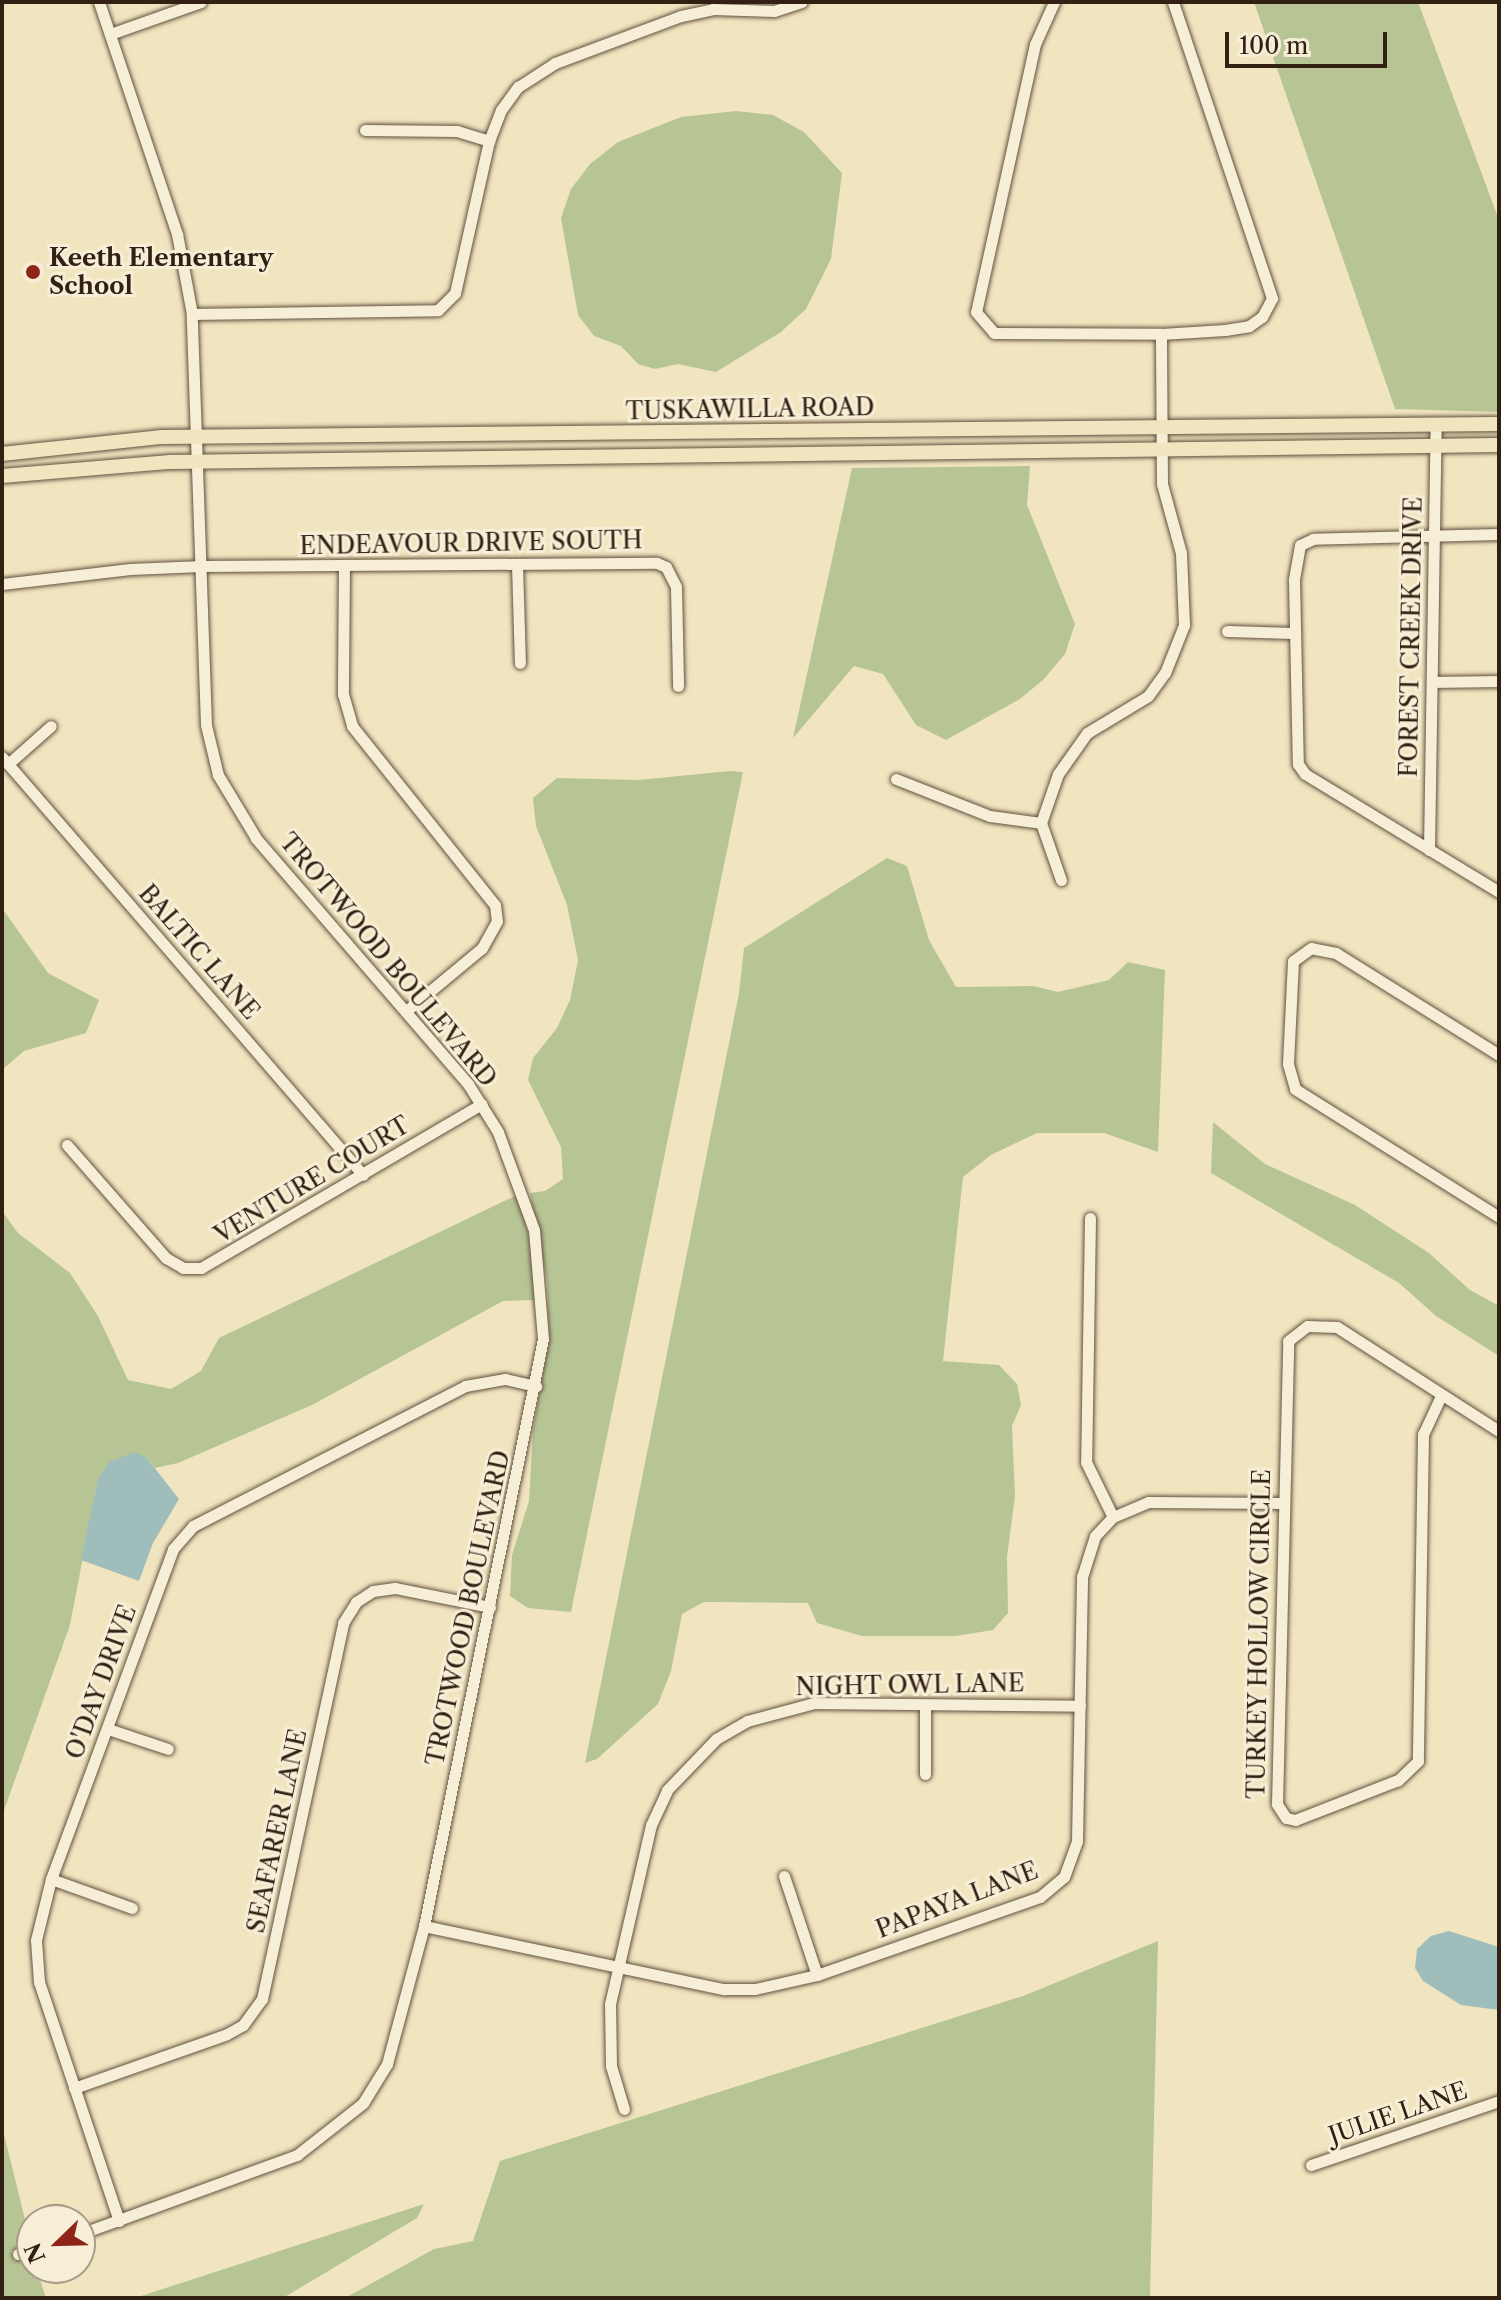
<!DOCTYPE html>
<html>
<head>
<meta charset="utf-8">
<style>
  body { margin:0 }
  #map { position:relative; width:1501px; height:2300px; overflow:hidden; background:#f1e5c0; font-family:"Libre Caslon Text",serif }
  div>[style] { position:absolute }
  .green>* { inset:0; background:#b7c595 }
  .water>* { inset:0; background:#9ebdbb }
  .roads { filter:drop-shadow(0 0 2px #62513e) drop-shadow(0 0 2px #62513e) }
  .minor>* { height:11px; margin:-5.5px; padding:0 5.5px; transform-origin:5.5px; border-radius:5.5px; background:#f6eed6 }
  .major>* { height:14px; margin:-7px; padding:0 7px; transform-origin:7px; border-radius:7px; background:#f1e5c0 }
  .dots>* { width:22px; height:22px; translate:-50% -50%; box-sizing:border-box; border:4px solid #f6eed6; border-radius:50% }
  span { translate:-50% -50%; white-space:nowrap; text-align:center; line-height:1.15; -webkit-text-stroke:6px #f6eed6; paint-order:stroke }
  .poi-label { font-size:24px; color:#322013; font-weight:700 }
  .left { translate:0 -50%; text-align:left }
  .street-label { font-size:24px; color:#322013 }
  .frame { position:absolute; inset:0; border:4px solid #322013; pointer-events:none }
  .north { position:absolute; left:16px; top:2204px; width:80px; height:80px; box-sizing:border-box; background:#f6eed6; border:2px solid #a89c88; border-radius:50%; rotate:247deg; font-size:22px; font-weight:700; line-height:32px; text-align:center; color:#322013 }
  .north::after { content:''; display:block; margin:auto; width:28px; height:36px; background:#8f2418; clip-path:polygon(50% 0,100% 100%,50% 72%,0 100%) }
  .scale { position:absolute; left:1225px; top:32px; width:162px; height:36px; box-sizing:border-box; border:4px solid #322013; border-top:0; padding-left:10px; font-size:24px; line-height:28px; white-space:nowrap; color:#322013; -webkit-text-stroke:6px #f6eed6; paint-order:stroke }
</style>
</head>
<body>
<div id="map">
  <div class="green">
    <i style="clip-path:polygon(1254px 2px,1418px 2px,1499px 220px,1499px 412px,1395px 409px)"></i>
    <i style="clip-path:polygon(736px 111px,773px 115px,804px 132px,842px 173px,831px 259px,806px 309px,781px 332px,716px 372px,678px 364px,655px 369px,638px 364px,621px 346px,594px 336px,578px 315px,561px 218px,571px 189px,590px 164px,618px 142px,681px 117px)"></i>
    <i style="clip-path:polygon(1030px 466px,1027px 505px,1075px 624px,1065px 654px,1043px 680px,1020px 699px,946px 740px,916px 725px,883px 674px,854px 666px,793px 738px,852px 468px)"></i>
    <i style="clip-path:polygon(730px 771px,743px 772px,571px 1612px,528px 1608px,510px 1596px,512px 1555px,529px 1501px,533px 1430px,549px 1339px,547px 1282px,530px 1193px,545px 1191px,563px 1179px,561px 1147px,528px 1080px,533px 1058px,557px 1028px,570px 1000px,578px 960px,567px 905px,536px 826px,533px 798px,557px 778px,638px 780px)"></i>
    <i style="clip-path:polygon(887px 858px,907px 866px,929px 940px,956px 987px,1033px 986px,1058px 992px,1109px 980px,1128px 962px,1165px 970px,1158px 1152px,1104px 1133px,1037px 1133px,991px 1155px,963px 1177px,943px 1361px,999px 1365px,1017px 1384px,1021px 1405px,1012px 1426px,1015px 1496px,1007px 1557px,1008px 1613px,993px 1630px,956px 1636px,862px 1636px,817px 1623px,808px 1603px,704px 1602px,682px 1614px,671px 1671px,658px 1704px,597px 1759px,585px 1763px,739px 993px,744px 948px)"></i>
    <i style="clip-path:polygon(2px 908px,48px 973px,99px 1000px,86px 1033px,24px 1051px,2px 1070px)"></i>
    <i style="clip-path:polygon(1213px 1122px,1265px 1164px,1355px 1205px,1429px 1253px,1470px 1290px,1499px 1306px,1499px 1356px,1436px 1316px,1399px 1283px,1211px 1173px)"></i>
    <i style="clip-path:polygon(517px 1195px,528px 1232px,536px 1300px,503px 1301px,312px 1405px,178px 1463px,155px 1468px,146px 1457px,98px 1479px,70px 1625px,2px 1816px,2px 1211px,18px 1233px,70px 1273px,98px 1316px,128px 1380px,171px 1389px,201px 1371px,219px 1338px)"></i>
    <i style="clip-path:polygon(1158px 1941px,1150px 2298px,345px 2298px,434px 2249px,473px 2241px,500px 2161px,1023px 1996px)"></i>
    <i style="clip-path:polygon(2px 2126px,31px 2244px,11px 2251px,14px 2261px,32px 2255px,46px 2298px,2px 2298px)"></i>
    <i style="clip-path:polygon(424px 2204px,417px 2218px,283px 2298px,135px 2298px)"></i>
  </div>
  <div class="water">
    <i style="clip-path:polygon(134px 1452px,146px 1457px,179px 1499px,153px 1543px,139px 1581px,81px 1560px,98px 1479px,109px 1462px)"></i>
    <i style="clip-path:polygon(1449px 1931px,1499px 1947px,1499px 2010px,1461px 2005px,1423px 1981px,1415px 1968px,1417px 1949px,1431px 1936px)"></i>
  </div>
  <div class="roads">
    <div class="minor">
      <i style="left:1054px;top:2px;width:46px;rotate:114.3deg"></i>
      <i style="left:1035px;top:44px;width:274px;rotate:102.4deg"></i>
      <i style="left:976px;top:312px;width:28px;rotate:49deg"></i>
      <i style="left:994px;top:333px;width:167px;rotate:0.3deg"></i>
      <i style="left:1161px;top:334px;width:64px;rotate:-3.6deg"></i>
      <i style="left:1225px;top:330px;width:24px;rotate:-9deg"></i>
      <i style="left:1249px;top:326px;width:16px;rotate:-35deg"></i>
      <i style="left:1262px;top:317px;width:21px;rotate:-62deg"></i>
      <i style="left:1272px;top:298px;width:312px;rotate:-108.5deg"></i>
      <i style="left:110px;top:34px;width:96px;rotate:-19.4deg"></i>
      <i style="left:365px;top:130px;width:92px;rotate:0.6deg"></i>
      <i style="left:457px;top:131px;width:34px;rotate:17deg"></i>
      <i style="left:192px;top:314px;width:246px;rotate:-0.9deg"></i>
      <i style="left:438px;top:310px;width:24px;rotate:-45deg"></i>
      <i style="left:455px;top:293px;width:156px;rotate:-77.4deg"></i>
      <i style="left:489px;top:141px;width:33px;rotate:-69deg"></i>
      <i style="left:501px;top:110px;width:29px;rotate:-54deg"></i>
      <i style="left:518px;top:87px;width:44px;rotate:-33deg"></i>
      <i style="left:555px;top:63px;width:134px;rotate:-20.5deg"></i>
      <i style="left:681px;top:16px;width:33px;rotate:-12deg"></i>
      <i style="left:713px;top:9px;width:61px;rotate:1.9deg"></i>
      <i style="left:774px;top:11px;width:29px;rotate:-18deg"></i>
      <i style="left:1499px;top:534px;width:186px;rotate:178.5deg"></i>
      <i style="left:1313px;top:539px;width:14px;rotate:155deg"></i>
      <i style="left:1300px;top:545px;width:36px;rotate:100deg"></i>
      <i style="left:1294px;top:580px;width:184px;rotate:88.8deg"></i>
      <i style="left:1298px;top:764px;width:12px;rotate:55deg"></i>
      <i style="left:1305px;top:774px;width:227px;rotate:31.3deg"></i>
      <i style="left:517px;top:564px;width:99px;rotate:88.3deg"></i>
      <i style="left:344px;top:567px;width:127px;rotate:90.5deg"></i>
      <i style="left:343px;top:694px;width:33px;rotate:74deg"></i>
      <i style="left:352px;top:726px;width:229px;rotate:51.4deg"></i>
      <i style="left:495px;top:905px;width:16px;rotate:83deg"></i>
      <i style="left:497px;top:921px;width:31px;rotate:119deg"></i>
      <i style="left:482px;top:948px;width:99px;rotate:140.3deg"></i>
      <i style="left:2px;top:584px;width:129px;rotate:-6.7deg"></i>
      <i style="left:130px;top:569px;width:72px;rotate:-2.4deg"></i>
      <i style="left:202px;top:566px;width:455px;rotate:-0.4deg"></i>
      <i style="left:657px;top:563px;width:10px;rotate:24deg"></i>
      <i style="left:666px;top:567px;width:22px;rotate:63deg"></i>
      <i style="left:676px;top:587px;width:99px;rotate:88.8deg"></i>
      <i style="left:1227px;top:631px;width:67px;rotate:1.7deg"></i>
      <i style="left:1434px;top:682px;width:63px;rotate:-0.9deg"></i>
      <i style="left:2px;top:757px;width:552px;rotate:49.18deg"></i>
      <i style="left:8px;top:764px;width:57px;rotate:-41.5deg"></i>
      <i style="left:896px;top:779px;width:101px;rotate:21.5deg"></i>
      <i style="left:990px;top:816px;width:51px;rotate:7.8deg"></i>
      <i style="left:1429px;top:850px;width:425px;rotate:-89.1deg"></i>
      <i style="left:1061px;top:880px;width:60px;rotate:-109.3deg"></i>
      <i style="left:1041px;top:823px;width:52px;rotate:-70.9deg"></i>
      <i style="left:1058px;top:774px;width:50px;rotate:-54.7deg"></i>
      <i style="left:1087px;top:733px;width:71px;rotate:-31.2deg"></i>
      <i style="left:1148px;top:696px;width:29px;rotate:-54deg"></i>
      <i style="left:1165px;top:673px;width:52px;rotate:-68.4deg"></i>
      <i style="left:1184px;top:625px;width:72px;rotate:-92.4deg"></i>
      <i style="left:1181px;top:553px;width:72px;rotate:-105.4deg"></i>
      <i style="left:1162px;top:484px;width:150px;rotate:-90.4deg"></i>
      <i style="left:1499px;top:1055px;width:192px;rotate:-148deg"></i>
      <i style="left:1336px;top:953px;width:25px;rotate:-169deg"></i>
      <i style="left:1311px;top:948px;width:22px;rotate:144deg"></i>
      <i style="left:1293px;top:961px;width:103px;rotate:92.8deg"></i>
      <i style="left:1288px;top:1064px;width:26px;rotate:74deg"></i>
      <i style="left:1295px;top:1089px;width:241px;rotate:32.1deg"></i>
      <i style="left:67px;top:1145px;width:150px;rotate:48.8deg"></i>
      <i style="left:166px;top:1258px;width:20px;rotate:30deg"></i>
      <i style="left:183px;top:1268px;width:18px"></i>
      <i style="left:201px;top:1268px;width:325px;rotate:-30.3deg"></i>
      <i style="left:1090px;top:1218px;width:244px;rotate:90.9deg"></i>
      <i style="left:1086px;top:1462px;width:61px;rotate:63.9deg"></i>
      <i style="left:1440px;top:1398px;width:40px;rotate:115deg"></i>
      <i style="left:1423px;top:1434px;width:327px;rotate:90.9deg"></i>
      <i style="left:1418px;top:1761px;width:28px;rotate:136deg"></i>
      <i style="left:1398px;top:1780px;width:110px;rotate:158.8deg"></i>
      <i style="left:1295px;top:1820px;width:9px;rotate:-167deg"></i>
      <i style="left:1286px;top:1818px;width:17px;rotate:-123deg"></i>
      <i style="left:1277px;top:1804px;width:463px;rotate:-88.6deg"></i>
      <i style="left:1288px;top:1341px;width:24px;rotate:-38deg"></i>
      <i style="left:1307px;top:1326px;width:30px;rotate:2deg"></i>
      <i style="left:1337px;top:1327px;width:193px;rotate:32.7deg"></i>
      <i style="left:108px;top:1729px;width:63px;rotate:18.4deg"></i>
      <i style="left:925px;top:1774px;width:69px;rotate:-90deg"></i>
      <i style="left:784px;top:1876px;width:104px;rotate:71.6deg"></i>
      <i style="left:51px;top:1879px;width:86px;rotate:19.7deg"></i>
      <i style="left:424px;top:1926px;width:307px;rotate:11.9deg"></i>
      <i style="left:724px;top:1989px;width:31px"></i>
      <i style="left:755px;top:1989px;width:64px;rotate:-12.7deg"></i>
      <i style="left:817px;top:1975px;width:236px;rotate:-19.3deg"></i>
      <i style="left:1040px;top:1897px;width:31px;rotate:-40deg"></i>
      <i style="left:1064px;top:1877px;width:38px;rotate:-70deg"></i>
      <i style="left:1077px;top:1841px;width:264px;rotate:-88.9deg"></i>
      <i style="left:1082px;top:1577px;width:43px;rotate:-72.4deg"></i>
      <i style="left:1095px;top:1536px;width:26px;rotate:-47deg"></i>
      <i style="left:1113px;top:1517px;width:38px;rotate:-23deg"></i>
      <i style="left:1148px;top:1502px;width:135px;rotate:0.4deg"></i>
      <i style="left:74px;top:2088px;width:162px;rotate:-19.4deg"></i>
      <i style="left:227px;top:2034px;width:18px;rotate:-29deg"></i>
      <i style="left:243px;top:2025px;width:32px;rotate:-54deg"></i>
      <i style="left:262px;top:1999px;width:385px;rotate:-77.8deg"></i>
      <i style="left:343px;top:1623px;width:25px;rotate:-58deg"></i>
      <i style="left:356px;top:1602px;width:20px;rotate:-33deg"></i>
      <i style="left:373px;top:1591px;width:22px;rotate:-8deg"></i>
      <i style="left:395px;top:1588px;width:97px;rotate:11.3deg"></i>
      <i style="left:624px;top:2109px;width:45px;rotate:-106.8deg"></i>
      <i style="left:611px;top:2066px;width:62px;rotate:-90.9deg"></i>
      <i style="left:610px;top:2004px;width:184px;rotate:-77.1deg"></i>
      <i style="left:651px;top:1825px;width:38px;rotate:-65deg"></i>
      <i style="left:667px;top:1790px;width:71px;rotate:-46.1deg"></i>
      <i style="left:716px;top:1739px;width:36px;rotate:-30deg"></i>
      <i style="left:747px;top:1721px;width:69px;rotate:-15deg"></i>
      <i style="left:814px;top:1703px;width:266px;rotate:0.6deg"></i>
      <i style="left:1311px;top:2165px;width:199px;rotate:-18.8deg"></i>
      <i style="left:119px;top:2221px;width:252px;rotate:-108.5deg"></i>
      <i style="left:39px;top:1982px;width:42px;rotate:-94.1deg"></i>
      <i style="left:36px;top:1940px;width:63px;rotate:-76.2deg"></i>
      <i style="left:51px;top:1879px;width:352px;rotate:-69.7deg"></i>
      <i style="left:173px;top:1549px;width:30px;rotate:-49deg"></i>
      <i style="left:193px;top:1526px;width:306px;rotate:-27.2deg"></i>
      <i style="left:465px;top:1386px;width:41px;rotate:-9.9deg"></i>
      <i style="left:505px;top:1379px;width:32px;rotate:13deg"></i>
      <i style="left:80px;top:2234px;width:231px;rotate:-20deg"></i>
      <i style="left:297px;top:2155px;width:84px;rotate:-38.2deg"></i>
      <i style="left:363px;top:2103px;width:46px;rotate:-58.4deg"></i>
      <i style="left:387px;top:2064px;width:143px;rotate:-75deg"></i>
      <i style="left:424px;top:1926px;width:599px;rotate:-78.54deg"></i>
      <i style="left:543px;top:1339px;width:109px;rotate:-94.7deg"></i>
      <i style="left:534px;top:1230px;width:104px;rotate:-110.2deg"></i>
      <i style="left:498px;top:1132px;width:57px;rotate:-122deg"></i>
      <i style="left:468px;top:1084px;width:325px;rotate:-130.8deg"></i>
      <i style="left:256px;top:838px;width:74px;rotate:-121.1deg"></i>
      <i style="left:218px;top:775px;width:51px;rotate:-103.5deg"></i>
      <i style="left:206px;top:725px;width:411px;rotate:-92deg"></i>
      <i style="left:192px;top:314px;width:81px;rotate:-100.6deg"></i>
      <i style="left:177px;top:234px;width:245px;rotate:-108.6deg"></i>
      <i style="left:18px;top:2254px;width:15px;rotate:-20deg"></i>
    </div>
    <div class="major">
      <i style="left:2px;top:454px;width:161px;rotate:-6.1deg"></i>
      <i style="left:162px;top:437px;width:1337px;rotate:-0.56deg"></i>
      <i style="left:2px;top:476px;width:169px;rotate:-4.8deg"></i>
      <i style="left:170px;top:462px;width:1329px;rotate:-0.73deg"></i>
    </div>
  </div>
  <div class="dots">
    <i style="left:33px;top:272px;background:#8f2418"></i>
  </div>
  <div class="poi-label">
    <span class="left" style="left:49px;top:272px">Keeth Elementary<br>School</span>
  </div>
  <div class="street-label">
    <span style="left:750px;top:409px;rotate:-1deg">TUSKAWILLA ROAD</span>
    <span style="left:471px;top:543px;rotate:-1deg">ENDEAVOUR DRIVE SOUTH</span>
    <span style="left:1411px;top:637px;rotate:-89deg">FOREST CREEK DRIVE</span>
    <span style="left:199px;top:952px;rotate:49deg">BALTIC LANE</span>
    <span style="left:388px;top:960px;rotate:50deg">TROTWOOD BOULEVARD</span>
    <span style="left:312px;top:1180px;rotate:-31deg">VENTURE COURT</span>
    <span style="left:468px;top:1608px;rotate:-78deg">TROTWOOD BOULEVARD</span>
    <span style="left:1259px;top:1634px;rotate:-89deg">TURKEY HOLLOW CIRCLE</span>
    <span style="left:101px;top:1682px;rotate:-70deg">O'DAY DRIVE</span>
    <span style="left:910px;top:1685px;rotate:-1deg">NIGHT OWL LANE</span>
    <span style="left:277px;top:1831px;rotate:-78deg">SEAFARER LANE</span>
    <span style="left:957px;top:1900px;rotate:-21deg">PAPAYA LANE</span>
    <span style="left:1398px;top:2113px;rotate:-19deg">JULIE LANE</span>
  </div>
  <div class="frame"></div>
  <div class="north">N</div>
  <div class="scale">100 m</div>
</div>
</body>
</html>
